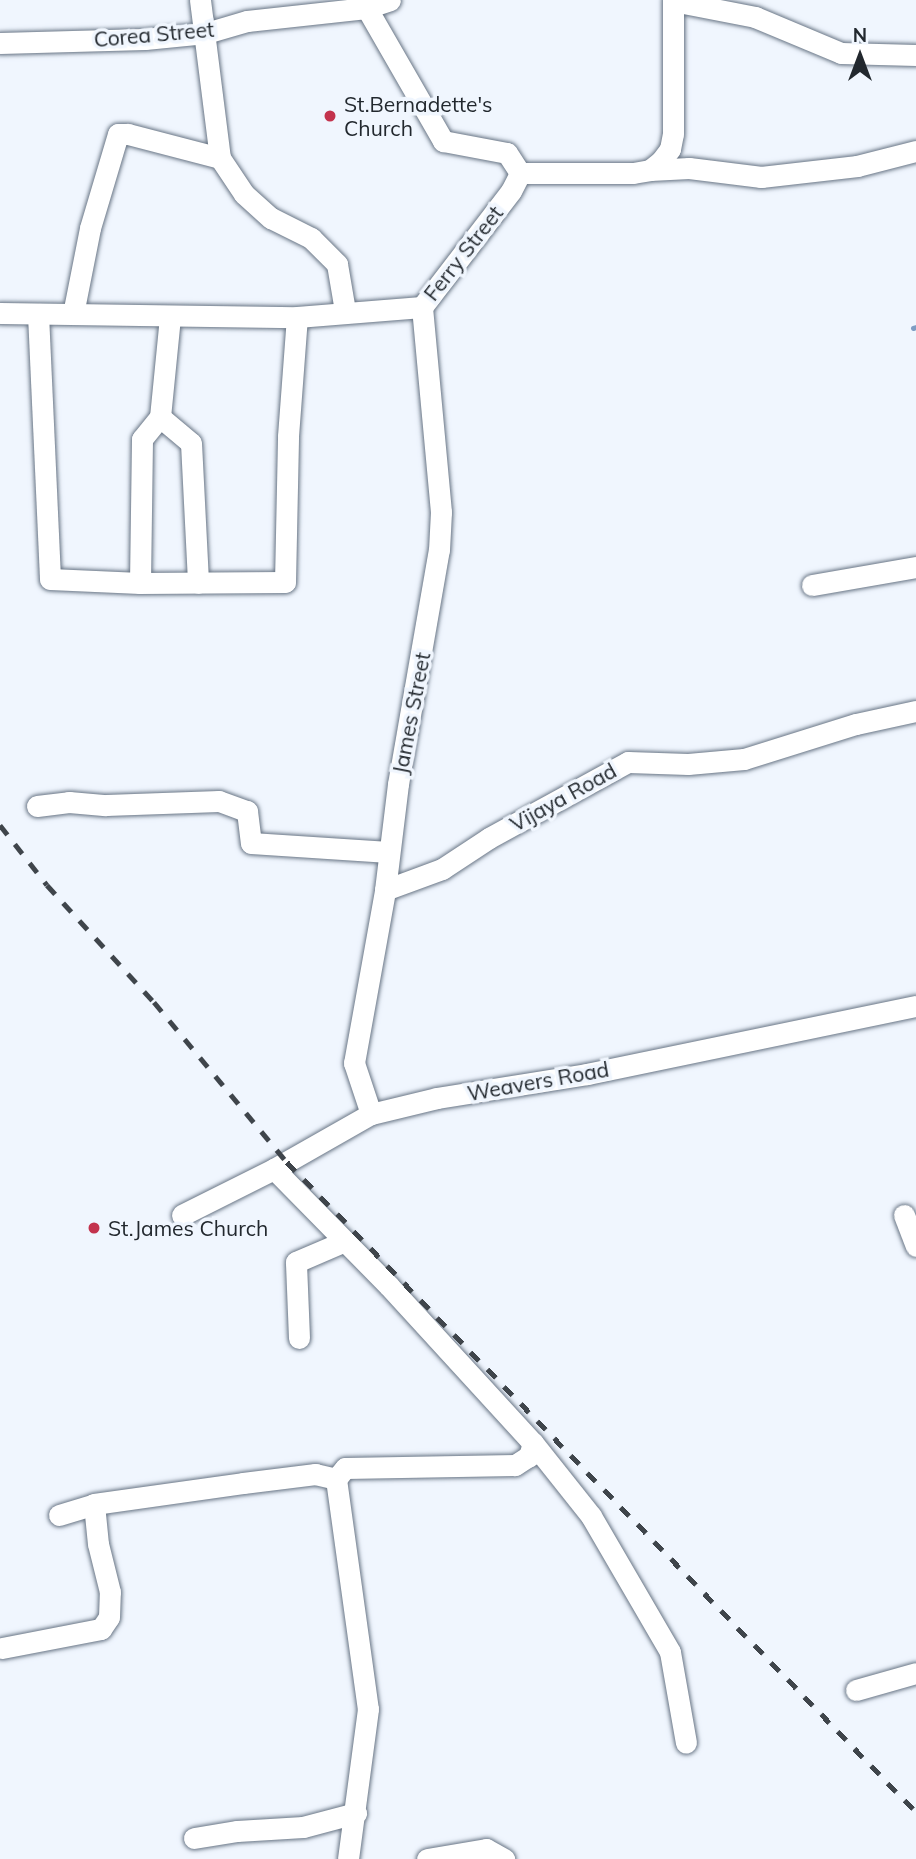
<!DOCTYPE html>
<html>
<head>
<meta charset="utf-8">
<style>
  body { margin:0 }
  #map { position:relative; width:916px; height:1859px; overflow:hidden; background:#f0f6fe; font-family:Mulish,sans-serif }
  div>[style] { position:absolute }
  .stream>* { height:5px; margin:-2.5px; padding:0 2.5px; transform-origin:2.5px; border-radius:2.5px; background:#7e9dc3 }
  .roads { filter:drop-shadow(0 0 2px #687585) drop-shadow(0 0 2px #687585) }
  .minor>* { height:21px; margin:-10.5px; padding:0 10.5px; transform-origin:10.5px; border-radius:10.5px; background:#fff }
  .rail>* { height:5px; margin-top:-2.5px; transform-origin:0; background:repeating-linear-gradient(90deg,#3f454b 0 12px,transparent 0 24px) }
  .dots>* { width:19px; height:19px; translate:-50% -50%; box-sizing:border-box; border:4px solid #f0f6fe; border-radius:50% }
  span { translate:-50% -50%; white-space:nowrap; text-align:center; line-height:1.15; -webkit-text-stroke:7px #f0f6fe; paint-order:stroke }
  .street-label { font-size:21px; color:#22282e }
  .poi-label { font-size:21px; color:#22282e }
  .left { translate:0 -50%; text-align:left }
  .north { position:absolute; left:825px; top:21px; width:70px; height:70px; -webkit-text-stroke:5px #f0f6fe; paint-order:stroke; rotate:0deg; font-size:19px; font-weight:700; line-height:28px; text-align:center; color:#22282e }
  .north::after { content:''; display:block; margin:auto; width:24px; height:32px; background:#22282e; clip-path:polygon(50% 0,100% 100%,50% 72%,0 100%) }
</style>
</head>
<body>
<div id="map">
  <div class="stream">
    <i style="left:913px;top:328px;width:3px;rotate:-18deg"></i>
  </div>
  <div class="roads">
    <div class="minor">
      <i style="left:200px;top:0;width:159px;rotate:82.8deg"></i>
      <i style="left:220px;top:158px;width:43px;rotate:56.3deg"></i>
      <i style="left:244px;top:194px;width:36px;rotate:42deg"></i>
      <i style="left:271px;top:218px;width:45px;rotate:26.6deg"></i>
      <i style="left:311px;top:238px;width:37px;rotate:45deg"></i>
      <i style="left:337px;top:264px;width:48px;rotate:80.3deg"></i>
      <i style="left:362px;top:0;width:163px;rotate:60.1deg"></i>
      <i style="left:443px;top:141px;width:65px;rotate:10.6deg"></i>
      <i style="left:507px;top:153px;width:24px;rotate:57deg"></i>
      <i style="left:673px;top:1px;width:84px;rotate:11deg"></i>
      <i style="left:755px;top:17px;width:93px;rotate:22.7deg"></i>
      <i style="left:841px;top:53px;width:75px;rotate:1.5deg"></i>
      <i style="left:0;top:43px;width:145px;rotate:-1.6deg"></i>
      <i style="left:145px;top:39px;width:61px;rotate:-5.6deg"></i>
      <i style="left:206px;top:33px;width:43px;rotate:-16.3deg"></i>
      <i style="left:247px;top:21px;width:120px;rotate:-6.2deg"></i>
      <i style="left:366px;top:8px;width:25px;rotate:-18deg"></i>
      <i style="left:650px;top:170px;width:39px;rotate:-3deg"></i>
      <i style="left:689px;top:168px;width:73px;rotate:7.1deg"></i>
      <i style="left:761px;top:177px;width:97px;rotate:-6.5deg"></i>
      <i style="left:857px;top:166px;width:61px;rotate:-14.3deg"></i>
      <i style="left:0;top:313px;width:297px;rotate:0.8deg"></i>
      <i style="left:297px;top:317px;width:125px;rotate:-4.6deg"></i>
      <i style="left:422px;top:307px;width:146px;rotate:-52.5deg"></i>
      <i style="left:511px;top:191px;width:20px;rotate:-63deg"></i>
      <i style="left:520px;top:173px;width:113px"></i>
      <i style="left:633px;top:173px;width:17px;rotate:-10deg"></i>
      <i style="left:650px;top:170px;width:14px;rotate:-39deg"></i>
      <i style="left:661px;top:161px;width:15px;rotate:-53deg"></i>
      <i style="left:670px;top:149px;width:15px;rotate:-79deg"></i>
      <i style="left:673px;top:134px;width:134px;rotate:-90deg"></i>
      <i style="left:38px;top:314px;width:265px;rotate:87.4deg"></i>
      <i style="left:50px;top:579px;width:90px;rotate:2.5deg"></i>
      <i style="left:140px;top:583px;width:145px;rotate:-0.4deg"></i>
      <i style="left:285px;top:582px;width:146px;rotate:-88.8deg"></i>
      <i style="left:288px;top:436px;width:119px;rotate:-85.7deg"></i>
      <i style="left:73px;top:314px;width:88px;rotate:-78.8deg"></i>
      <i style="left:90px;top:228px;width:98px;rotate:-73.4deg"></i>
      <i style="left:118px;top:134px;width:10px"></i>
      <i style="left:128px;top:134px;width:95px;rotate:14.6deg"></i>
      <i style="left:160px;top:417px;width:40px;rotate:40deg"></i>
      <i style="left:191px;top:443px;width:140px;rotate:87.1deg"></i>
      <i style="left:140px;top:583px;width:144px;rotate:-89.2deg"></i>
      <i style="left:142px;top:439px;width:28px;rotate:-51deg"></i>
      <i style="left:160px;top:417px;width:100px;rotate:-84.3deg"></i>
      <i style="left:812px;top:585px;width:106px;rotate:-9.8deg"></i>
      <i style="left:37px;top:806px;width:32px;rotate:-7deg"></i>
      <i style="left:69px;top:802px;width:37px;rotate:5deg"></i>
      <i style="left:106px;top:805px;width:113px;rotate:-2deg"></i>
      <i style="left:219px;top:801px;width:30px;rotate:20deg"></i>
      <i style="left:247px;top:811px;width:32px;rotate:83deg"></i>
      <i style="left:251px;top:843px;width:138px;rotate:3.7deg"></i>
      <i style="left:385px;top:890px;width:61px;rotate:-20.2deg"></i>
      <i style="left:442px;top:869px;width:56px;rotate:-33.4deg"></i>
      <i style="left:489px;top:838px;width:158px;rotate:-28.7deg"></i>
      <i style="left:628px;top:762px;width:60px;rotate:1.9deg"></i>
      <i style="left:688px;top:764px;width:56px;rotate:-5.1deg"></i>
      <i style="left:744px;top:759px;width:117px;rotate:-17.4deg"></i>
      <i style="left:856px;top:724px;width:61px;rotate:-12.2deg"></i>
      <i style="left:371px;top:1114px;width:54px;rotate:-108.4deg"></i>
      <i style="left:354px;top:1063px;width:176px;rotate:-79.8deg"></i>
      <i style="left:385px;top:890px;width:107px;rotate:-83deg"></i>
      <i style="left:398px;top:784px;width:238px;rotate:-80.1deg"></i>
      <i style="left:439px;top:550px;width:38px;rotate:-87deg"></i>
      <i style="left:441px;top:512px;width:206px;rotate:-95.3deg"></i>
      <i style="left:274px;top:1169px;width:164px;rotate:45.5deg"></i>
      <i style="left:389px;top:1286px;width:213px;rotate:47.5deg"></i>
      <i style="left:533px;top:1443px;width:14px;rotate:107deg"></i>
      <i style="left:529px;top:1456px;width:17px;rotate:147deg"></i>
      <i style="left:515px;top:1465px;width:170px;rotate:179deg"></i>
      <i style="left:345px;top:1468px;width:14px;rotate:129deg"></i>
      <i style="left:336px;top:1479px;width:232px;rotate:82.1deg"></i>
      <i style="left:368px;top:1709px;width:151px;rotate:97.6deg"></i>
      <i style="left:182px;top:1215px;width:103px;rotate:-26.6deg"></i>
      <i style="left:274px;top:1169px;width:112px;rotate:-29.6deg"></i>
      <i style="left:371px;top:1114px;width:68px;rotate:-13.6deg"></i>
      <i style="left:437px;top:1098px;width:152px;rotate:-9.1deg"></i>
      <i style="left:587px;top:1074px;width:336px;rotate:-11.7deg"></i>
      <i style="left:904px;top:1215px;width:33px;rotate:69deg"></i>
      <i style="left:299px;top:1338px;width:76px;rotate:-92.3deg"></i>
      <i style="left:296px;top:1262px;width:53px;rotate:-23.2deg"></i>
      <i style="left:533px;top:1443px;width:93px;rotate:51.5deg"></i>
      <i style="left:591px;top:1516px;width:157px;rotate:59.8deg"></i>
      <i style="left:670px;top:1652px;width:92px;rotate:80deg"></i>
      <i style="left:59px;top:1515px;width:37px;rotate:-17deg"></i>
      <i style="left:94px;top:1504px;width:150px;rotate:-8deg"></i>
      <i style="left:243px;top:1483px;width:73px;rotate:-7.1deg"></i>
      <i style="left:315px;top:1474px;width:22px;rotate:13deg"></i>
      <i style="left:2px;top:1648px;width:101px;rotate:-10.9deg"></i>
      <i style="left:101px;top:1629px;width:14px;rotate:-56deg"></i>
      <i style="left:109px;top:1617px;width:25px;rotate:-88deg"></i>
      <i style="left:110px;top:1592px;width:49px;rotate:-104deg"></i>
      <i style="left:98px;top:1544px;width:40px;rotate:-95.7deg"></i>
      <i style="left:856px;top:1690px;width:62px;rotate:-15.8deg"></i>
      <i style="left:194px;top:1838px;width:44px;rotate:-9.2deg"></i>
      <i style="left:237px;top:1831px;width:66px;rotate:-3.5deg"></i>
      <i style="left:303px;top:1827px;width:55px;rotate:-14.8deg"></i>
      <i style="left:427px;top:1859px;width:60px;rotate:-9.6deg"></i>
      <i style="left:486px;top:1849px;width:21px;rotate:29deg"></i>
    </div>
  </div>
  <div class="rail">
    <i style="left:0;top:825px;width:76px;rotate:51.9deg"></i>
    <i style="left:47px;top:885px;width:159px;rotate:47.6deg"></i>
    <i style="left:154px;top:1002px;width:208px;rotate:50.3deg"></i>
    <i style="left:287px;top:1162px;width:905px;rotate:45.94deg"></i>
  </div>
  <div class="dots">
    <i style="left:330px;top:116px;background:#c3334d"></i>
    <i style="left:94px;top:1228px;background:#c3334d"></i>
  </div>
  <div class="street-label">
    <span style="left:154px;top:34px;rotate:-5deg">Corea Street</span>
    <span style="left:463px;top:253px;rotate:-52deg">Ferry Street</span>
    <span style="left:411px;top:713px;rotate:-79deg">James Street</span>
    <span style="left:563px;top:797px;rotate:-29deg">Vijaya Road</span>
    <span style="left:538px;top:1081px;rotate:-10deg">Weavers Road</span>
  </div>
  <div class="poi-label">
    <span class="left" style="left:344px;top:116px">St.Bernadette's<br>Church</span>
    <span class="left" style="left:108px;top:1228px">St.James Church</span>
  </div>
  <div class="north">N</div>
</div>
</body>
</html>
